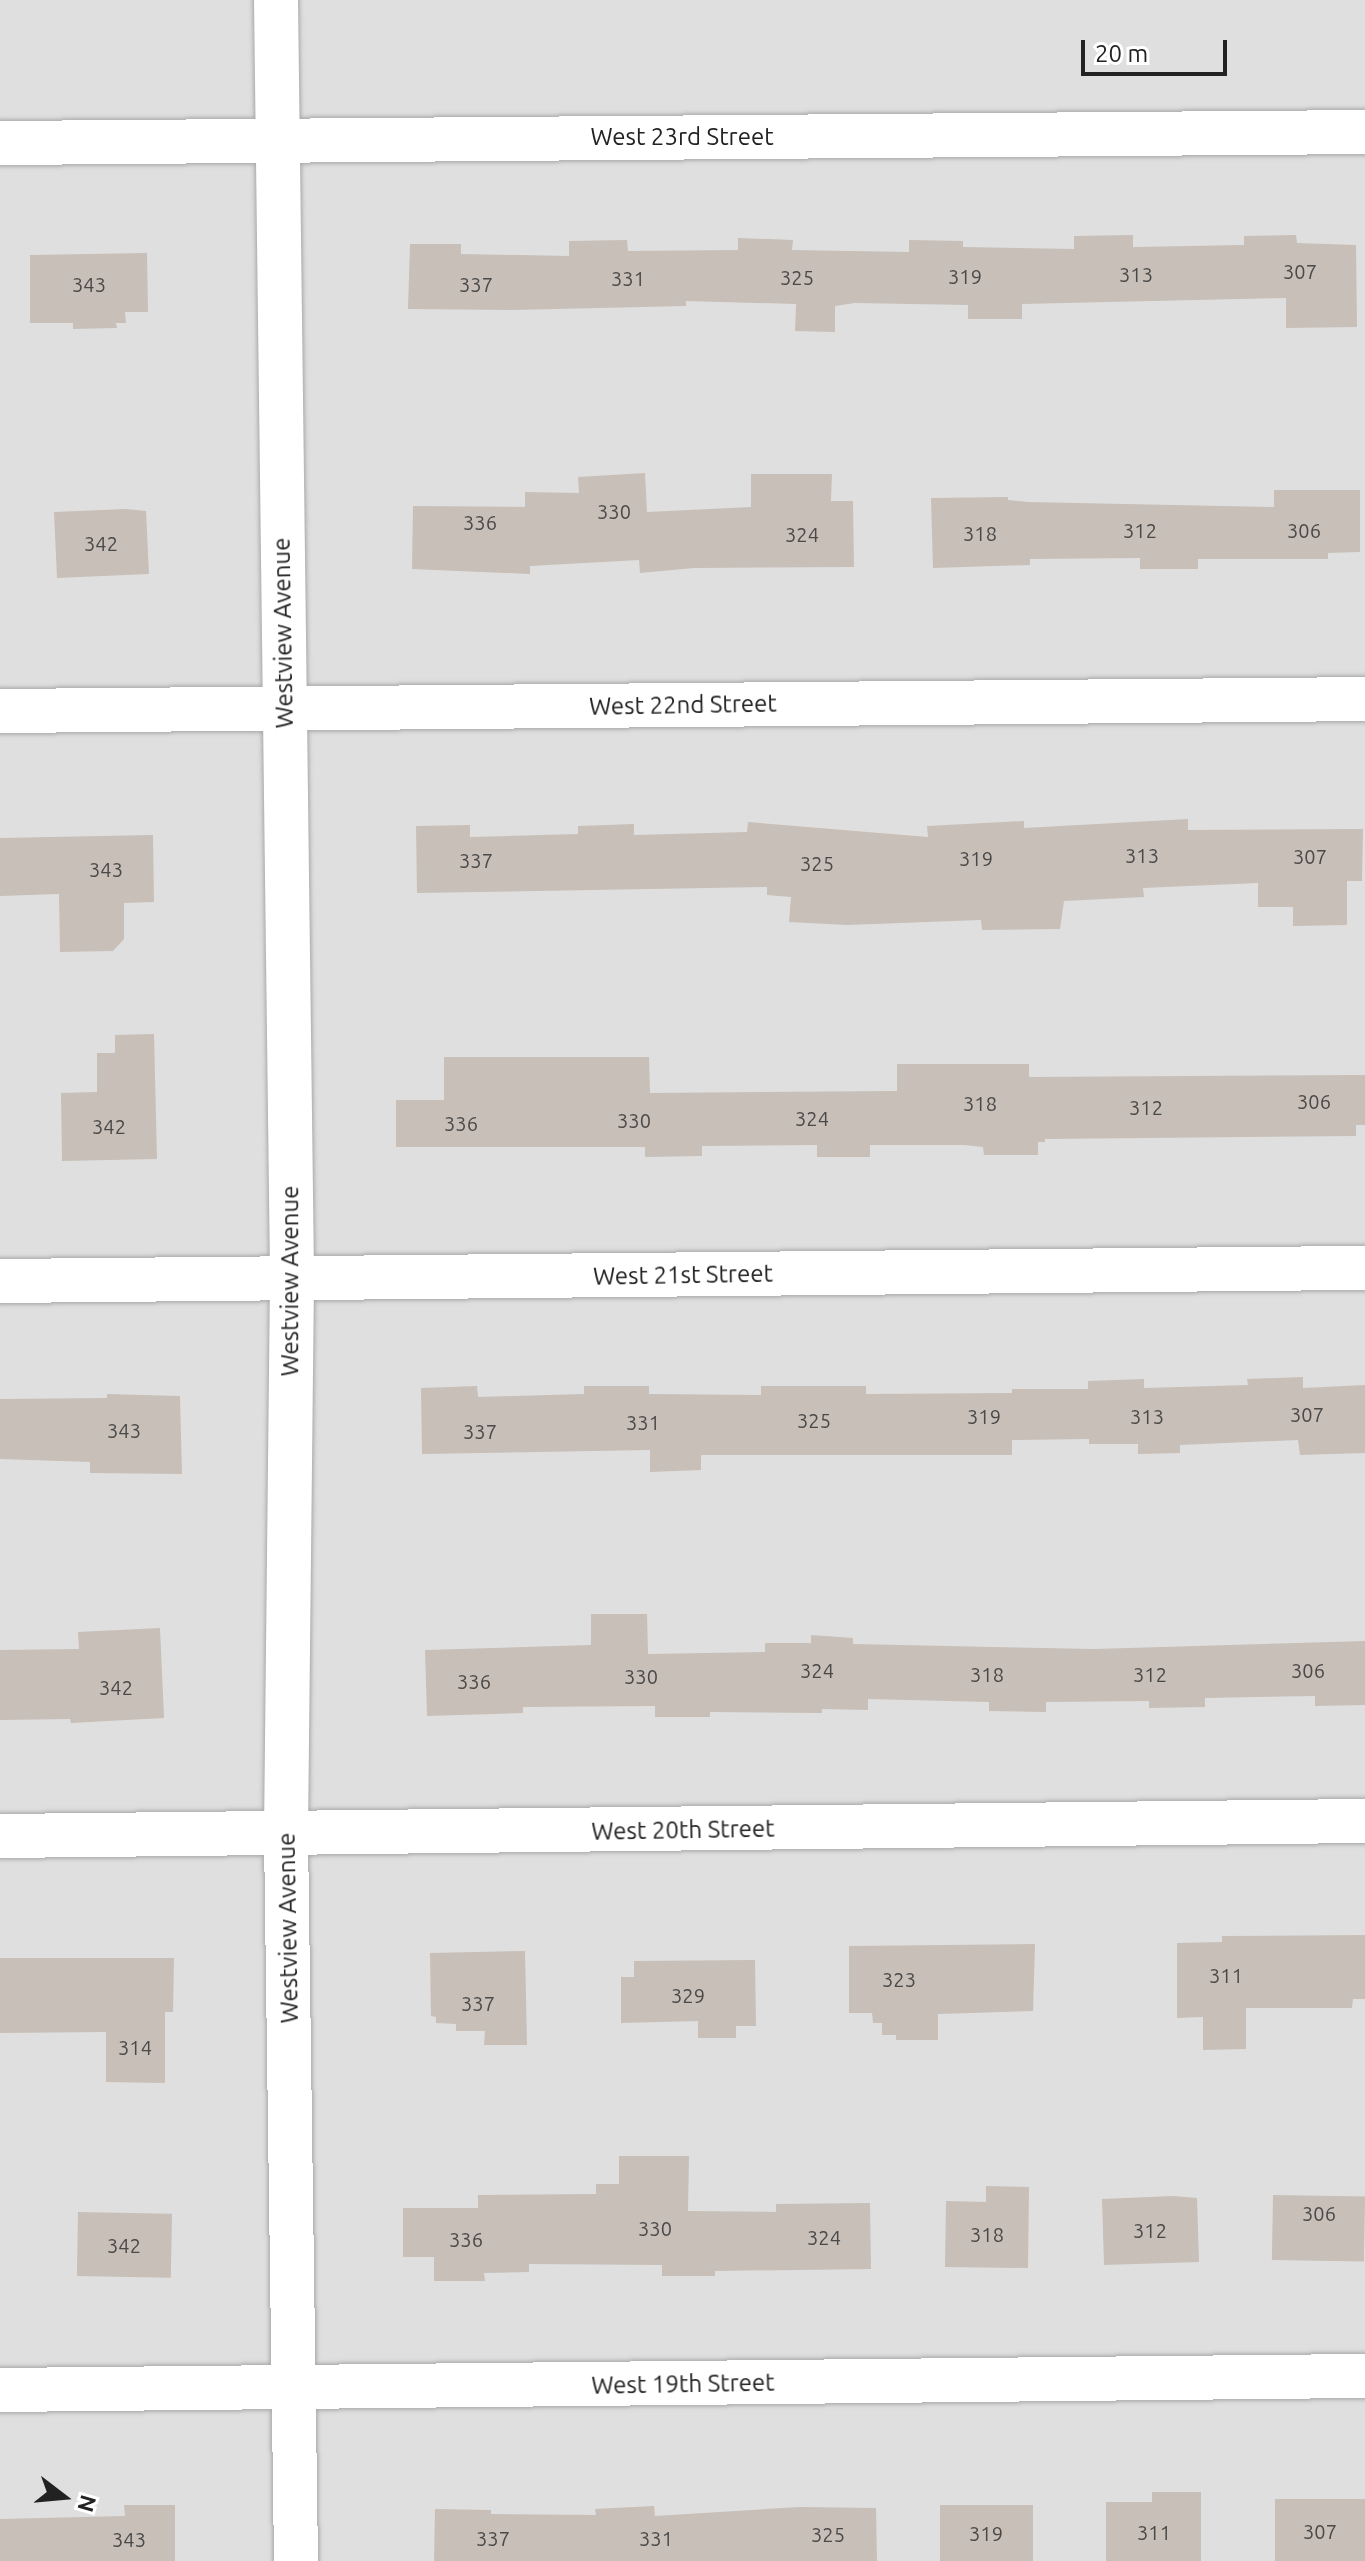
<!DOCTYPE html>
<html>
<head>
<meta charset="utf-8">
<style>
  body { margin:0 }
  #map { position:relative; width:1365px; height:2561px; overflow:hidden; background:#f2efe9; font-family:Ubuntu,sans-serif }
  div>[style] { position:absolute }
  .residential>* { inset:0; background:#e0dfdf; transform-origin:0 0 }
  .building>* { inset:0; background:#c7bfb8; transform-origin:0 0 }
  .roads { filter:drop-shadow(0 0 2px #a9a9a9) drop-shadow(0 0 2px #a9a9a9) }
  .minor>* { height:44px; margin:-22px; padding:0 22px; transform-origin:22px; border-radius:22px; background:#fff }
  span { translate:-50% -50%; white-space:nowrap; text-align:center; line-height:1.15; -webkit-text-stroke:6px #fff; paint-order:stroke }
  .number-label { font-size:20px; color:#4b4948 }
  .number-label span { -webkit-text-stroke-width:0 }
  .street-label { font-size:24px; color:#222 }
  .north { position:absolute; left:24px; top:2457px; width:80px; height:80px; -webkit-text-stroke:6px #fff; paint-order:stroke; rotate:106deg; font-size:22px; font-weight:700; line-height:32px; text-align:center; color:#222 }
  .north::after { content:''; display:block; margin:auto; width:28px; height:36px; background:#222; clip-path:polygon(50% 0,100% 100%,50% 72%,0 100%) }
  .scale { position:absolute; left:1081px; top:40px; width:146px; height:36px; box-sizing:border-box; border:4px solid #222; border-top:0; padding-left:10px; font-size:24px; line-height:28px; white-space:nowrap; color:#222; -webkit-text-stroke:6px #fff; paint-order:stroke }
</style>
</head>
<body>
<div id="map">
  <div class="residential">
    <i style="left:0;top:0;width:1365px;height:2561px"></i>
  </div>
  <div class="building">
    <i style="clip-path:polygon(1133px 235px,1133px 247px,1244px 245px,1244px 236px,1296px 235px,1297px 243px,1356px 245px,1357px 327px,1286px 328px,1286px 298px,1022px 304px,1022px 319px,968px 319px,968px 305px,855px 303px,835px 306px,835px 332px,795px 331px,796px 304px,686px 301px,686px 306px,512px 310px,408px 309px,410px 244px,461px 244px,461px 254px,569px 256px,569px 241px,627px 240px,628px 251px,738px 250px,738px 238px,793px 240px,792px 250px,909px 252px,909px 240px,963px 241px,963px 247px,1074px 249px,1074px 236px)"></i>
    <i style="clip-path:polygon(147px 253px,148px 312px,125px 312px,126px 323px,116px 323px,117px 328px,73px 329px,73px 323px,30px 323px,30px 255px)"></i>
    <i style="clip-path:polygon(645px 473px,647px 512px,751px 507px,751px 474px,832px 474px,831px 501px,853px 501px,854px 567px,694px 568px,640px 573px,639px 560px,530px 566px,530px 574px,412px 569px,413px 506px,525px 507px,525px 492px,579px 493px,578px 477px)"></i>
    <i style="clip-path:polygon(1274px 490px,1360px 490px,1360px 552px,1328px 553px,1328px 559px,1198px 559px,1198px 569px,1140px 569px,1140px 558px,1030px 559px,1030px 565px,933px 568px,931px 498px,1008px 497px,1008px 500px,1028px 502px,1274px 507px)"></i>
    <i style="clip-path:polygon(126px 509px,146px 511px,149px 574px,57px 578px,54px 512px)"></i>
    <i style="clip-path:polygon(1188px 819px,1188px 830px,1363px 829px,1362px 881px,1347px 881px,1347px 925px,1293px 926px,1293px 907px,1258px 907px,1258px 883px,1143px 888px,1144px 897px,1064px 901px,1060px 929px,982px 930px,981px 920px,847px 925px,789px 922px,791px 897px,767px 895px,767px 887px,417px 893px,416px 826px,470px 825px,470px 837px,578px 834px,578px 826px,634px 824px,634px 835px,747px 832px,748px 822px,928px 837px,927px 826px,1024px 821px,1024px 828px)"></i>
    <i style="clip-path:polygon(153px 835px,154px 902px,124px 903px,124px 939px,113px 951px,60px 952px,59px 894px,0 896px,0 838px)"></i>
    <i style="clip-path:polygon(154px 1034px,157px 1159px,62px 1161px,61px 1093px,97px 1092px,97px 1053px,115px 1053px,115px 1035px)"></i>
    <i style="clip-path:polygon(444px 1057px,649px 1057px,650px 1093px,897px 1091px,897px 1064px,1029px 1064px,1029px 1077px,1365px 1075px,1365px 1125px,1356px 1125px,1356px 1136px,1045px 1139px,1045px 1142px,1038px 1142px,1038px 1155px,984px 1155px,983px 1147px,964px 1145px,870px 1145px,870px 1157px,817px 1157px,817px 1145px,702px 1146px,702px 1156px,645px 1157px,645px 1147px,396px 1147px,396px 1100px,444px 1100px)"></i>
    <i style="clip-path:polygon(1303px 1377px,1303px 1388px,1365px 1385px,1365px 1453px,1300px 1455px,1298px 1440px,1180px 1445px,1180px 1453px,1138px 1454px,1138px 1444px,1089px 1444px,1089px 1439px,1012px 1440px,1012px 1455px,701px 1455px,701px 1470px,650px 1472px,650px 1450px,422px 1454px,421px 1388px,477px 1386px,478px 1397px,584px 1394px,584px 1386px,649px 1386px,649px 1394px,761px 1395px,761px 1386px,866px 1386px,866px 1394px,1012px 1393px,1012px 1389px,1088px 1389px,1088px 1381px,1144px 1379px,1144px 1388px,1248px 1385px,1247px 1379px)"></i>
    <i style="clip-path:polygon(107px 1394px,180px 1396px,182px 1474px,90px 1473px,90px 1462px,0 1459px,0 1399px,107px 1398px)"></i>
    <i style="clip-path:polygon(591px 1614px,647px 1614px,648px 1654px,765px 1652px,765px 1643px,811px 1643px,811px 1635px,853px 1638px,853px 1644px,1094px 1649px,1365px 1641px,1365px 1705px,1315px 1706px,1315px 1696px,1205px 1698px,1205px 1707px,1149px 1708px,1149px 1701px,1046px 1702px,1046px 1712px,989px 1711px,989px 1702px,868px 1699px,868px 1710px,822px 1709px,822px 1713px,710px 1712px,710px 1717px,655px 1717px,655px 1706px,523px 1707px,523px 1713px,427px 1716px,425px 1650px,591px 1645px)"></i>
    <i style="clip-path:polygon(160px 1628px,164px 1718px,71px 1723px,70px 1719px,0 1720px,0 1650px,79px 1649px,78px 1632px)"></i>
    <i style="clip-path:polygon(1365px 1935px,1365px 1999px,1353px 1999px,1352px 2008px,1246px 2008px,1246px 2049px,1203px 2050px,1203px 2017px,1177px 2018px,1177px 1943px,1222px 1942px,1222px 1936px)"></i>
    <i style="clip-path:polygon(1035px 1944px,1033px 2011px,938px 2014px,938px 2040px,896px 2040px,896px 2035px,882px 2035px,882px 2023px,873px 2023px,872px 2013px,849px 2013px,849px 1946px)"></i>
    <i style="clip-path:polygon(525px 1951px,527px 2045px,484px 2045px,485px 2031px,456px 2031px,456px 2024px,436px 2023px,436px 2017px,431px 2016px,430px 1953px)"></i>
    <i style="clip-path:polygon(0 1958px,174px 1958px,173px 2012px,165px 2012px,165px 2083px,106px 2082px,106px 2032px,0 2033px)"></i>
    <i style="clip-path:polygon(755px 1960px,756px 2026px,736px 2026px,736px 2038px,698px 2038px,698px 2021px,621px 2023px,621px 1977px,634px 1977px,634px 1961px)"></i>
    <i style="clip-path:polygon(619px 2156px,689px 2156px,688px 2211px,776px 2212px,776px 2204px,870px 2203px,871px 2269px,715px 2271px,715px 2276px,662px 2276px,662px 2265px,529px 2264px,529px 2272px,484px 2273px,485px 2281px,434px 2281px,434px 2257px,403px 2257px,403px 2208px,478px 2208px,478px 2195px,596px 2194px,596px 2184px,619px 2184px)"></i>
    <i style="clip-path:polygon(986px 2186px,1029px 2187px,1028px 2268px,945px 2267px,946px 2201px,986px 2202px)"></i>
    <i style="left:1273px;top:2195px;width:92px;height:65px;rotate:1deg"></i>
    <i style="clip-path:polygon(1173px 2196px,1197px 2198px,1199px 2262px,1104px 2265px,1102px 2199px)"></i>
    <i style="left:78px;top:2212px;width:94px;height:64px;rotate:1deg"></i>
    <i style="clip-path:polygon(1152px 2492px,1201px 2492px,1201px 2561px,1106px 2561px,1106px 2502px,1152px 2502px)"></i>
    <i style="left:1365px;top:2499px;width:62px;height:90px;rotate:90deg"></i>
    <i style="clip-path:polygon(124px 2505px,175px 2505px,175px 2561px,0 2561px,0 2519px,125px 2516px)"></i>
    <i style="left:940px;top:2505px;width:93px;height:56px"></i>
    <i style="clip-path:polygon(654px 2506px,655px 2516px,799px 2507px,876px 2508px,877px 2561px,434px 2561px,435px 2509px,491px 2510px,491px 2514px,596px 2515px,595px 2509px)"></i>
  </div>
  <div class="roads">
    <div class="minor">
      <i style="left:276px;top:0;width:1279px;rotate:89.28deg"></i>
      <i style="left:292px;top:1279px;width:556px;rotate:90.62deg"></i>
      <i style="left:286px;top:1835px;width:726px;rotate:89.21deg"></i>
      <i style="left:0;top:143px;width:1365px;rotate:-0.46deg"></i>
      <i style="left:0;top:711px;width:1365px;rotate:-0.5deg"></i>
      <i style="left:0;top:1281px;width:1365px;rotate:-0.55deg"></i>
      <i style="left:0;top:1836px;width:1365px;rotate:-0.63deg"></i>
      <i style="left:0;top:2390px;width:1365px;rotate:-0.59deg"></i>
    </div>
  </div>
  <div class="number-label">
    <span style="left:1300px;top:271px">307</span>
    <span style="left:1136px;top:274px">313</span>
    <span style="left:965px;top:276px">319</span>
    <span style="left:797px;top:277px">325</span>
    <span style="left:628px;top:278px">331</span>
    <span style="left:89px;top:284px">343</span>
    <span style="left:476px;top:284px">337</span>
    <span style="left:614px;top:511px">330</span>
    <span style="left:480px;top:522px">336</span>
    <span style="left:1140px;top:530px">312</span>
    <span style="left:1304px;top:530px">306</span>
    <span style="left:980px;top:533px">318</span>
    <span style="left:802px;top:534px">324</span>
    <span style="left:101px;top:543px">342</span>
    <span style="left:1142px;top:855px">313</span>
    <span style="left:1310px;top:856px">307</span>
    <span style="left:976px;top:858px">319</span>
    <span style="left:476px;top:860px">337</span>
    <span style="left:817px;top:863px">325</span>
    <span style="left:106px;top:869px">343</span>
    <span style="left:1314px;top:1101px">306</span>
    <span style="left:980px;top:1103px">318</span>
    <span style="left:1146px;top:1107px">312</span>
    <span style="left:812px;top:1118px">324</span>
    <span style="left:634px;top:1120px">330</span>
    <span style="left:461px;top:1123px">336</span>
    <span style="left:109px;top:1126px">342</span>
    <span style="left:1307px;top:1414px">307</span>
    <span style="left:984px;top:1416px">319</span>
    <span style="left:1147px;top:1416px">313</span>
    <span style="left:814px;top:1420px">325</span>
    <span style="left:643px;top:1422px">331</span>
    <span style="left:124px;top:1430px">343</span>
    <span style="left:480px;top:1431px">337</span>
    <span style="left:817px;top:1670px">324</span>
    <span style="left:1308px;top:1670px">306</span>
    <span style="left:987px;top:1674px">318</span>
    <span style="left:1150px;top:1674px">312</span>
    <span style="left:641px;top:1676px">330</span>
    <span style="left:474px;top:1681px">336</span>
    <span style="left:116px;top:1687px">342</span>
    <span style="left:1226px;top:1975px">311</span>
    <span style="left:899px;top:1979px">323</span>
    <span style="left:688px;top:1995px">329</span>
    <span style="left:478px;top:2003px">337</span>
    <span style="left:135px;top:2047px">314</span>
    <span style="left:1319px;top:2213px">306</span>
    <span style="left:655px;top:2228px">330</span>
    <span style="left:1150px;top:2230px">312</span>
    <span style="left:987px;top:2234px">318</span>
    <span style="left:824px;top:2237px">324</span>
    <span style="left:466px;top:2239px">336</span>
    <span style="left:124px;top:2245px">342</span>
    <span style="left:1320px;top:2531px">307</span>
    <span style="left:1154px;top:2532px">311</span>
    <span style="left:986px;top:2533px">319</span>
    <span style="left:828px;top:2534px">325</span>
    <span style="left:493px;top:2538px">337</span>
    <span style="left:656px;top:2538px">331</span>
    <span style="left:129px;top:2539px">343</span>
  </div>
  <div class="street-label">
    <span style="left:682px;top:137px">West 23rd Street</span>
    <span style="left:283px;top:633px;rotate:-91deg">Westview Avenue</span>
    <span style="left:683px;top:705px;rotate:-1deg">West 22nd Street</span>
    <span style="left:683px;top:1275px;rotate:-1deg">West 21st Street</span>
    <span style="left:290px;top:1281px;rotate:-90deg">Westview Avenue</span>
    <span style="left:683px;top:1830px;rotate:-1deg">West 20th Street</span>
    <span style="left:288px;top:1928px;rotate:-91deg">Westview Avenue</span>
    <span style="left:683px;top:2384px;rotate:-1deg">West 19th Street</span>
  </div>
  <div class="north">N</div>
  <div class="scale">20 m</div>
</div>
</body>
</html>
